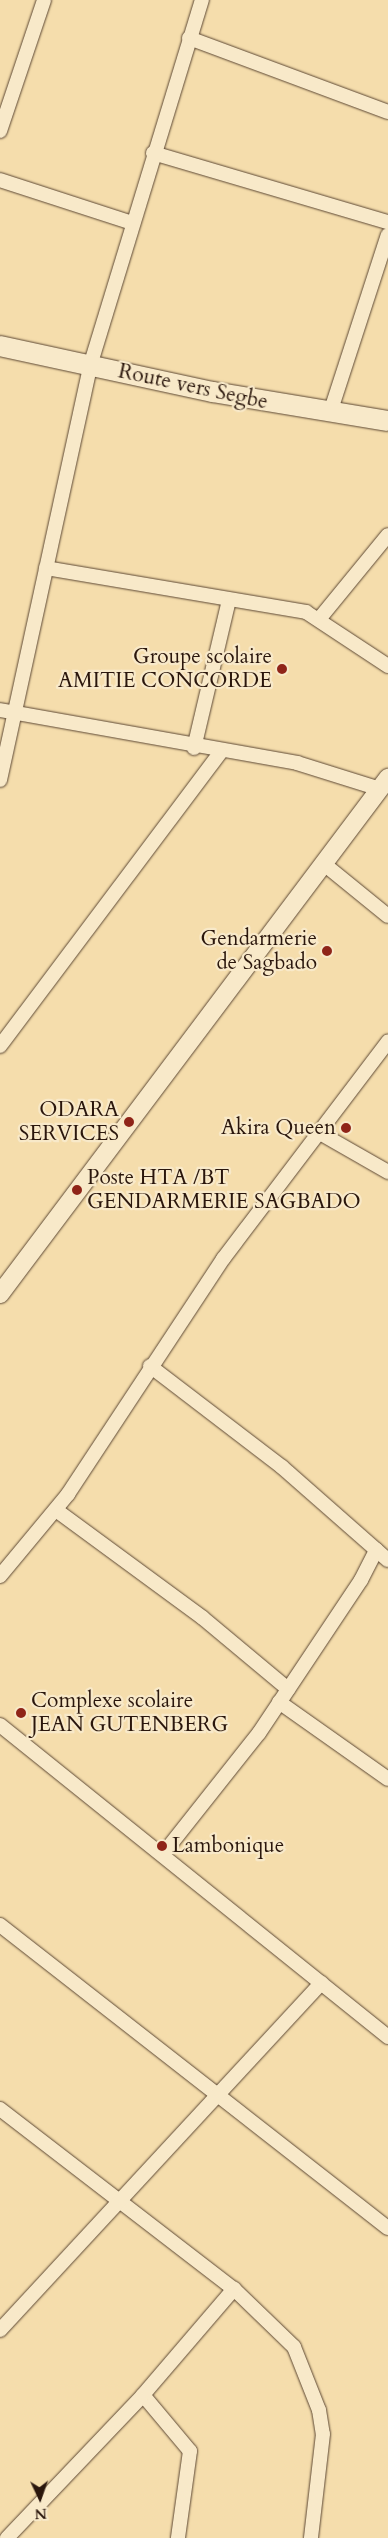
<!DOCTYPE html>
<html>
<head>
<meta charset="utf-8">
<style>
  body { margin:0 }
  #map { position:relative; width:388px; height:2538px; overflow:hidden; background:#f5ddac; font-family:Cardo,serif }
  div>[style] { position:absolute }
  .roads { filter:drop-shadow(0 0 1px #5d4834) drop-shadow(0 0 1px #5d4834) }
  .minor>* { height:14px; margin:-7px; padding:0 7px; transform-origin:7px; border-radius:7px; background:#f8e9c9 }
  .tertiary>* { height:18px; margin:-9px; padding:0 9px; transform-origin:9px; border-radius:9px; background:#f8e9c9 }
  .secondary>* { height:20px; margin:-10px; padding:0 10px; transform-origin:10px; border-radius:10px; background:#f8e9c9 }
  .dots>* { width:14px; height:14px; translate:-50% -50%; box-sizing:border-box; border:2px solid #f8e9c9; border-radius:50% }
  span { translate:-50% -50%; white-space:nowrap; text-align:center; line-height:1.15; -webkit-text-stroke:4.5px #f8e9c9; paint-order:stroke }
  .street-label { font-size:21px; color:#2a160c }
  .poi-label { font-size:21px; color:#2a160c }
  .right { translate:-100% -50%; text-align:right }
  .left { translate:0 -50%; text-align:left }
  .north { position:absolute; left:15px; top:2473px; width:50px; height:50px; -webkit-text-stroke:4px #f8e9c9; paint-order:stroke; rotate:177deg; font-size:14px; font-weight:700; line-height:20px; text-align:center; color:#2a160c }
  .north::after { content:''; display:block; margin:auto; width:18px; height:22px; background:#2a160c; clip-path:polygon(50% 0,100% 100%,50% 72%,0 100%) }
</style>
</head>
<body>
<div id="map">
  <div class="roads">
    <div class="minor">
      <i style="left:189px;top:38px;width:212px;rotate:20.4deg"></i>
      <i style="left:0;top:131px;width:138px;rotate:-71.4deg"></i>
      <i style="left:153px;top:153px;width:245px;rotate:16.4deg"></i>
      <i style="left:0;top:180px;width:139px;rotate:18deg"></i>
      <i style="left:330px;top:413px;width:187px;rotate:-72deg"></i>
      <i style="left:46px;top:568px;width:264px;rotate:9.6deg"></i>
      <i style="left:306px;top:612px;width:98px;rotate:33.4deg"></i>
      <i style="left:320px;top:618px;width:107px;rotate:-50.7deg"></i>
      <i style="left:0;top:710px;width:302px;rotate:10.1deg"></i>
      <i style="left:297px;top:763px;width:87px;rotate:17.4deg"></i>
      <i style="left:194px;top:748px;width:152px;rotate:-76.7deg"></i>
      <i style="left:0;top:780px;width:424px;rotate:-77.7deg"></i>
      <i style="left:90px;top:366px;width:383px;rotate:-73deg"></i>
      <i style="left:324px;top:864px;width:82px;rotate:39.1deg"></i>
      <i style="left:0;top:1046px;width:366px;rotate:-53.1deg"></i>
      <i style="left:318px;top:1132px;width:81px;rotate:29.7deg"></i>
      <i style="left:150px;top:1366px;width:166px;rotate:37.4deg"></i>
      <i style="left:282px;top:1467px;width:141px;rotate:41.3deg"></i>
      <i style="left:56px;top:1510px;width:182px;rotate:36.3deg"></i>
      <i style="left:203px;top:1618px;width:111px;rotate:39.9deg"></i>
      <i style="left:0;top:1576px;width:107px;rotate:-50.3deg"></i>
      <i style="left:68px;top:1494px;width:282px;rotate:-56.6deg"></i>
      <i style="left:223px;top:1259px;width:273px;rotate:-52.8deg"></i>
      <i style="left:279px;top:1702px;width:133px;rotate:35.2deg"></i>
      <i style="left:0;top:1725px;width:498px;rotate:38.8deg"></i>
      <i style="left:163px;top:1854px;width:154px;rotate:-51.6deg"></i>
      <i style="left:259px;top:1733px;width:184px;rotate:-56.3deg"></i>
      <i style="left:361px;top:1580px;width:34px;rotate:-63deg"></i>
      <i style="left:0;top:1925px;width:492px;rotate:38deg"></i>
      <i style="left:0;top:2109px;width:295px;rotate:37.6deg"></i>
      <i style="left:234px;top:2289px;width:83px;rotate:44deg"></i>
      <i style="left:294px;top:2347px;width:68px;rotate:68.4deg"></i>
      <i style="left:319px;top:2410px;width:24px;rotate:81deg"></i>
      <i style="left:323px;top:2434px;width:105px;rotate:96.6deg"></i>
      <i style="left:0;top:2330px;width:473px;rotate:-47.2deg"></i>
      <i style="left:143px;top:2395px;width:73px;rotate:50deg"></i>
      <i style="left:190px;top:2451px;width:88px;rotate:97.9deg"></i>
      <i style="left:7px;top:2538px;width:197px;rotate:-46.4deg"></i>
      <i style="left:143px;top:2395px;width:140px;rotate:-49.4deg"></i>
    </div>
    <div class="tertiary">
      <i style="left:0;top:1294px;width:646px;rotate:-53.06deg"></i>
    </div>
    <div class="secondary">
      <i style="left:0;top:346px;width:218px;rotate:12.2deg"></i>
      <i style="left:213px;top:392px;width:177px;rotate:9.4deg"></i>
    </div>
  </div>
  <div class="dots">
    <i style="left:282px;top:669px;background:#8f2418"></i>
    <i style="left:327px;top:951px;background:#8f2418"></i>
    <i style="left:129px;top:1122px;background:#8f2418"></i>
    <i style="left:346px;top:1128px;background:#8f2418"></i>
    <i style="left:77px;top:1190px;background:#8f2418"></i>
    <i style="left:21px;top:1713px;background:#8f2418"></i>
    <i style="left:162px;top:1846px;background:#8f2418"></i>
  </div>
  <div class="street-label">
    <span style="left:193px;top:387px;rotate:12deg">Route vers Segbe</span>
  </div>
  <div class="poi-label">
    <span class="right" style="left:272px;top:669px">Groupe scolaire<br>AMITIE CONCORDE</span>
    <span class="right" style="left:317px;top:951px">Gendarmerie<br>de Sagbado</span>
    <span class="right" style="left:119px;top:1122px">ODARA<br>SERVICES</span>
    <span class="right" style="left:336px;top:1128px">Akira Queen</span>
    <span class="left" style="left:87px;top:1190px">Poste HTA /BT<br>GENDARMERIE SAGBADO</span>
    <span class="left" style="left:31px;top:1713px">Complexe scolaire<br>JEAN GUTENBERG</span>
    <span class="left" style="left:172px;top:1846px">Lambonique</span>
  </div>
  <div class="north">N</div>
</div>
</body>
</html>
